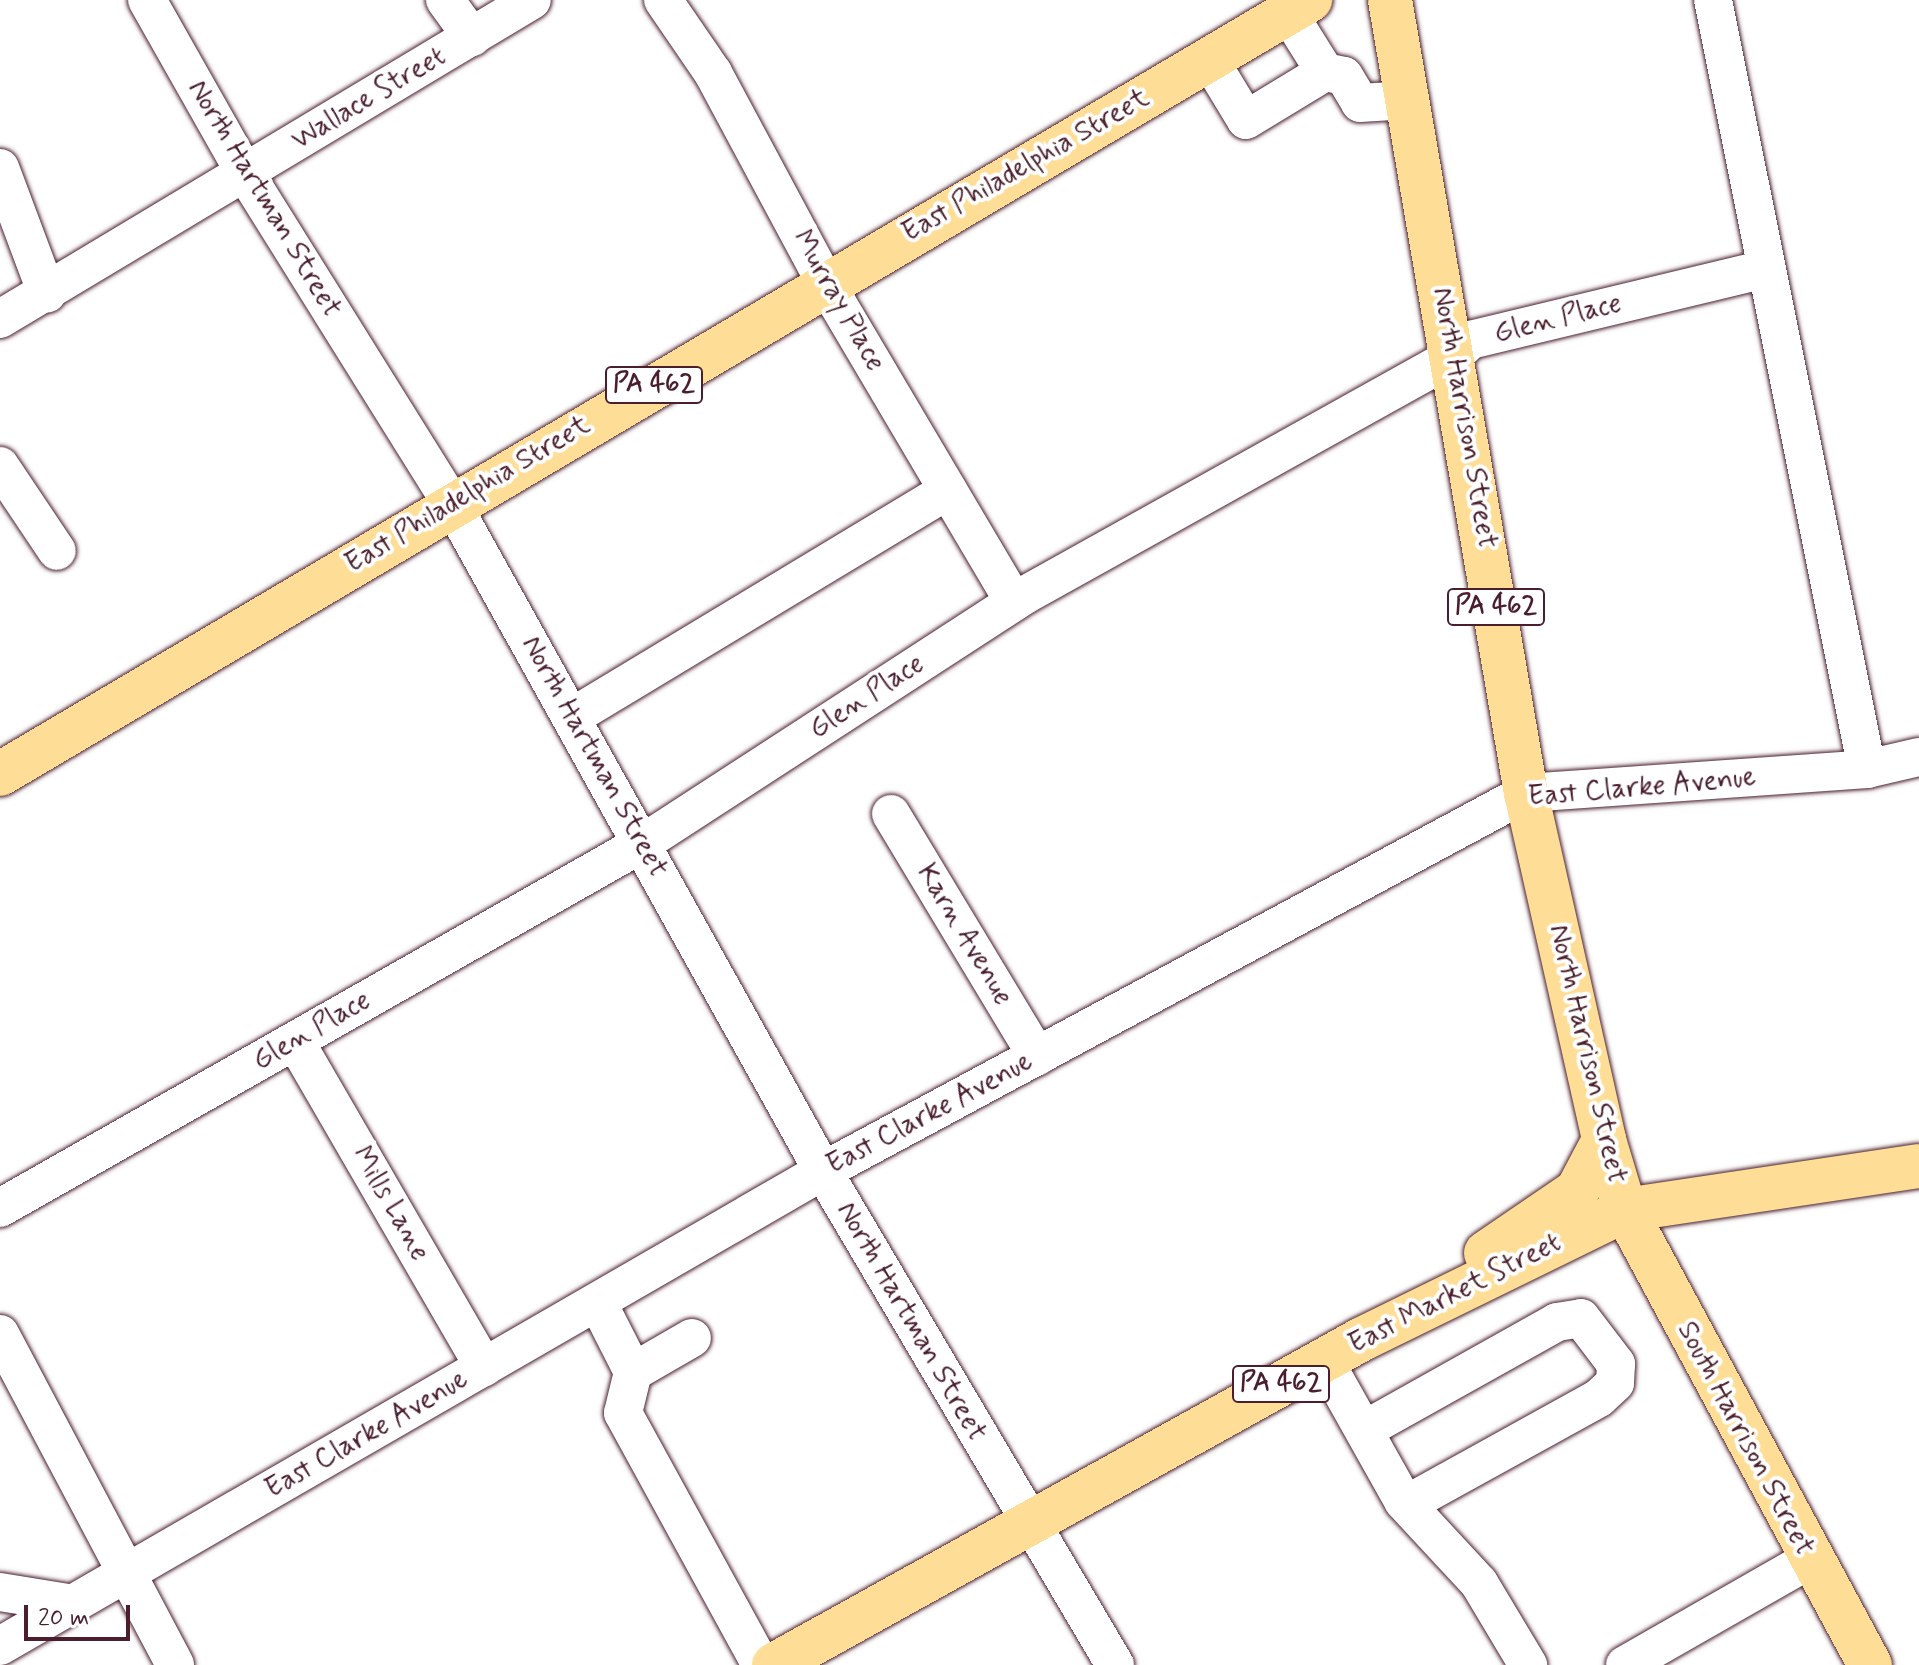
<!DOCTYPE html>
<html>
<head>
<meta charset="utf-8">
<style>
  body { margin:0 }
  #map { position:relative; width:1919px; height:1665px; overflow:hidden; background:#fff; font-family:Mynerve,sans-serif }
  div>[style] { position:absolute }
  .roads { filter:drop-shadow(0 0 2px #4a1f2b) drop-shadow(0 0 2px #4a1f2b) }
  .minor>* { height:38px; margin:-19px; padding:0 19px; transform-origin:19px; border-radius:19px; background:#fff }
  .major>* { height:44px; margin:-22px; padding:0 22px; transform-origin:22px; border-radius:22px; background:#fedd96 }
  span { translate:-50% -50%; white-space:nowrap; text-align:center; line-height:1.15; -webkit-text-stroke:8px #fff; paint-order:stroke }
  .shield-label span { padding:2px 6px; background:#fff; border:2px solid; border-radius:6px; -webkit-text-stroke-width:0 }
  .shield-label { font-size:26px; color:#4a1f2b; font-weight:700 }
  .street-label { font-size:28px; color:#4a1f2b }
  .scale { position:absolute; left:24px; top:1605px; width:106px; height:36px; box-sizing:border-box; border:4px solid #4a1f2b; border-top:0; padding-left:10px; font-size:24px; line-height:28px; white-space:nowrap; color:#4a1f2b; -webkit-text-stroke:6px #fff; paint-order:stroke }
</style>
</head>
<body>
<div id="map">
  <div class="roads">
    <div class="minor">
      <i style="left:147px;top:0;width:199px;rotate:60.5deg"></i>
      <i style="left:245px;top:173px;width:390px;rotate:58deg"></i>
      <i style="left:452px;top:504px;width:763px;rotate:60.92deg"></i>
      <i style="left:823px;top:1171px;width:574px;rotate:59.41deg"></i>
      <i style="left:445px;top:0;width:46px;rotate:53.9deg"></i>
      <i style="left:663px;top:0;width:88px;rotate:55.6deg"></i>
      <i style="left:713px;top:73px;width:239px;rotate:61.8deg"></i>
      <i style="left:826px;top:284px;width:369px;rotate:59.4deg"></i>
      <i style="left:1713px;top:0;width:784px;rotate:78.68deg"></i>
      <i style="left:1209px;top:59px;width:71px;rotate:58.8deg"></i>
      <i style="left:1246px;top:120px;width:92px;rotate:-31.3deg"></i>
      <i style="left:1325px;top:72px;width:70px;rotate:-122.1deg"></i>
      <i style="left:1325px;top:72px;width:19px;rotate:12deg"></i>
      <i style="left:1344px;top:76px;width:31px;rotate:59deg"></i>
      <i style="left:1360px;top:103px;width:48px;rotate:-3.6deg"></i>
      <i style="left:0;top:168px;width:134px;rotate:69.5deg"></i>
      <i style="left:0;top:319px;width:620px;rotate:-30.95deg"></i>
      <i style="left:0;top:466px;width:102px;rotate:56.2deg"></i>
      <i style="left:572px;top:717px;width:439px;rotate:-31.1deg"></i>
      <i style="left:891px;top:814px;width:283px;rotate:58.9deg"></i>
      <i style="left:295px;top:1041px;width:377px;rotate:59.9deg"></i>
      <i style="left:0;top:1208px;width:739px;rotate:-29.58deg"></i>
      <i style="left:643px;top:843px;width:455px;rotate:-33deg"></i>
      <i style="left:1025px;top:595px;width:491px;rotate:-29.1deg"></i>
      <i style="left:1454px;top:356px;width:23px;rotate:-45deg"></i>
      <i style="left:1470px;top:340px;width:304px;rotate:-13.5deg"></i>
      <i style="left:598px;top:1303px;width:77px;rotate:63.1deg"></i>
      <i style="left:633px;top:1372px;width:42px;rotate:103.7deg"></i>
      <i style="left:623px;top:1413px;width:287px;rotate:61.3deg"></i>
      <i style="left:0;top:1334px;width:374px;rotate:62.1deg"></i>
      <i style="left:1324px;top:1360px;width:162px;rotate:60.7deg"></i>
      <i style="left:1403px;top:1501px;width:112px;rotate:47.2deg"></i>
      <i style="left:1479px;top:1583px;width:96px;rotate:59.1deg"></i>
      <i style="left:633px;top:1372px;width:68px;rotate:-30deg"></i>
      <i style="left:1364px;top:1430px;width:221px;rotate:-29.2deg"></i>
      <i style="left:1557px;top:1322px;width:24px;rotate:-9deg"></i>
      <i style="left:1581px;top:1318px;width:58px;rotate:52.7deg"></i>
      <i style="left:1616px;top:1364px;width:19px;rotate:93deg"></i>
      <i style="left:1615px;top:1383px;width:22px;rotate:137deg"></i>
      <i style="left:1599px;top:1398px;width:219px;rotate:151.1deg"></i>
      <i style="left:0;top:1592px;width:75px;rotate:9.2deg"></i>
      <i style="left:0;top:1646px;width:950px;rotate:-29.99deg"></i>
      <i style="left:823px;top:1171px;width:798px;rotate:-28.27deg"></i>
      <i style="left:1526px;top:793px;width:342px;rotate:-4deg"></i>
      <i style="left:1867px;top:769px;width:53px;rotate:-13deg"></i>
      <i style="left:1625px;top:1665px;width:212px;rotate:-29.7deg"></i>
    </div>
    <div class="major">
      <i style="left:1390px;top:0;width:805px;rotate:80.27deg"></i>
      <i style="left:1526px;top:793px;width:356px;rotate:77.3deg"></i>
      <i style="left:1604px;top:1140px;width:73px;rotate:73.3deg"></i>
      <i style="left:1625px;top:1210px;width:517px;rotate:61.7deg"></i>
      <i style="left:0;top:774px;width:1522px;rotate:-30.58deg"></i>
      <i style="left:1486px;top:1253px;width:110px;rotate:-34.3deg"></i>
      <i style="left:1577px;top:1191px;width:58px;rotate:-62.1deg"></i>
      <i style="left:774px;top:1665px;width:672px;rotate:-29deg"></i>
      <i style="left:1362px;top:1339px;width:293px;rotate:-26.1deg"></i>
      <i style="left:1625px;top:1210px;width:297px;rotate:-8.5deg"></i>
    </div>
  </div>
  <div class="shield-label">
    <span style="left:654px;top:385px">PA 462</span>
    <span style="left:1496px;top:607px">PA 462</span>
    <span style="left:1281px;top:1384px">PA 462</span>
  </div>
  <div class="street-label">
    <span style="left:369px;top:99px;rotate:-31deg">Wallace Street</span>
    <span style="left:1026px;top:166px;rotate:-30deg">East Philadelphia Street</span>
    <span style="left:264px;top:199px;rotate:59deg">North Hartman Street</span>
    <span style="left:838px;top:301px;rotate:60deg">Murray Place</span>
    <span style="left:1558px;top:319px;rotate:-14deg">Glen Place</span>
    <span style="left:1464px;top:418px;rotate:80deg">North Harrison Street</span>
    <span style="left:468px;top:495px;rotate:-31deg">East Philadelphia Street</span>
    <span style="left:867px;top:697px;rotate:-33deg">Glen Place</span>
    <span style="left:594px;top:757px;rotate:61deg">North Hartman Street</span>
    <span style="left:1642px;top:788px;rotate:-5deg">East Clarke Avenue</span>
    <span style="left:964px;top:935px;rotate:59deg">Karn Avenue</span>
    <span style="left:312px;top:1031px;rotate:-30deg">Glen Place</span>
    <span style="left:1587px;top:1054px;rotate:77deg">North Harrison Street</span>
    <span style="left:930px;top:1114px;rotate:-28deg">East Clarke Avenue</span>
    <span style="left:390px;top:1204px;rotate:60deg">Mills Lane</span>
    <span style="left:1455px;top:1294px;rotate:-27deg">East Market Street</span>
    <span style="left:911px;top:1322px;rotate:60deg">North Hartman Street</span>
    <span style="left:367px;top:1435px;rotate:-30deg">East Clarke Avenue</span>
    <span style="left:1745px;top:1439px;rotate:62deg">South Harrison Street</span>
  </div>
  <div class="scale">20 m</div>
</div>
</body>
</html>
